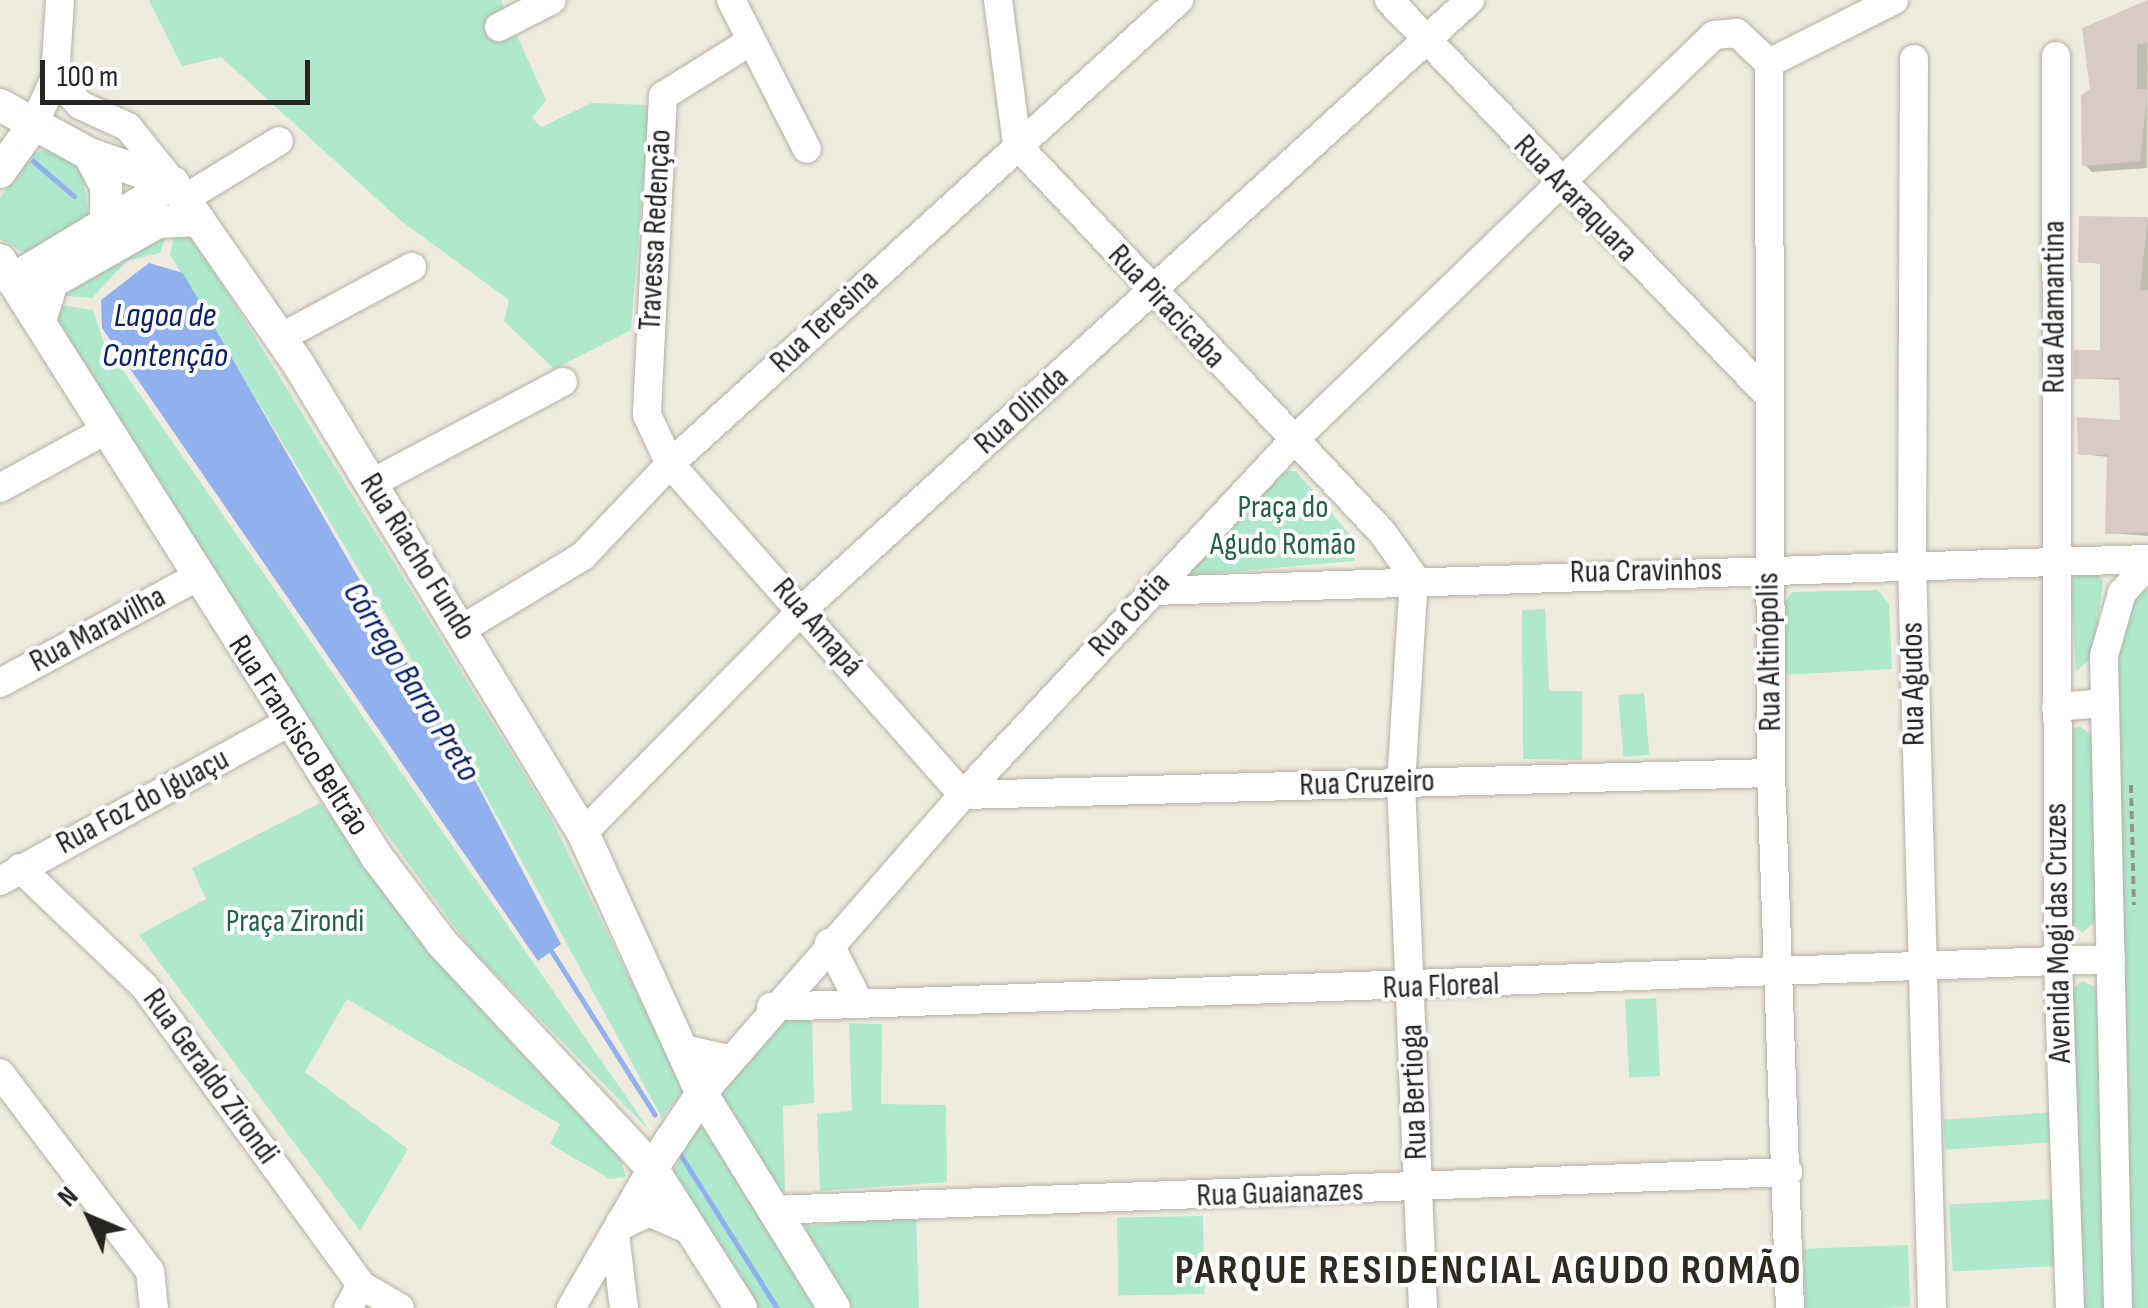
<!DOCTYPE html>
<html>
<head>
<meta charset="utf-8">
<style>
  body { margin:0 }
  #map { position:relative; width:2148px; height:1308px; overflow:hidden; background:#f0ebdf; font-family:"Sofia Sans Condensed",sans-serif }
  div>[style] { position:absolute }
  .green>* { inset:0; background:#afe9cd; transform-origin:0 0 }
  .water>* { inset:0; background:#91b0ee }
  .shadow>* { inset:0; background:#0003 }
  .stream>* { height:5px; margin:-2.5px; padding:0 2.5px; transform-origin:2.5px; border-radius:2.5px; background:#91b0ee }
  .building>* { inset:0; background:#d8cbc5 }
  .path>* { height:4px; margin-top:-2px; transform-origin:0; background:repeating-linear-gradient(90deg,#97938b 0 8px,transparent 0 13px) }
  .roads { filter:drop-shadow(0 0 2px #b4afa4) drop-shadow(0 0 2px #b4afa4) }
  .minor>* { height:28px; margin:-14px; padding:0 14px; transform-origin:14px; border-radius:14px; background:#fff }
  .major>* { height:32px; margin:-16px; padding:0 16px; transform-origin:16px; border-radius:16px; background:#fff }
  span { translate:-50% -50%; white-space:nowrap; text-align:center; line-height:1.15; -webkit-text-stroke:8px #fff; paint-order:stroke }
  .street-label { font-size:32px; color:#272521 }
  .park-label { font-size:32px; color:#246148 }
  .water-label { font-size:35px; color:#072167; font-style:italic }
  .district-label { font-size:42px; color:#2e2a22; font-weight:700; letter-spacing:2.5px }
  .north { position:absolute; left:40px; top:1168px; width:100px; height:100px; -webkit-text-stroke:8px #fff; paint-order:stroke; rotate:314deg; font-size:28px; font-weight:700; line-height:40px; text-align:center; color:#272521 }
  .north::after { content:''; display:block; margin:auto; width:35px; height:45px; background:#272521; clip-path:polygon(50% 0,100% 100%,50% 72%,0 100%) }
  .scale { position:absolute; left:40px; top:60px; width:270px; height:45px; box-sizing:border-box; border:5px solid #272521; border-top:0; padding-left:12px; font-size:30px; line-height:35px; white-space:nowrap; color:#272521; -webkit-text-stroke:8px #fff; paint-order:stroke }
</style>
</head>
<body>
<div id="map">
  <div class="green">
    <i style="clip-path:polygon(149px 0,501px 0,546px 100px,532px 118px,542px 127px,591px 103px,650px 105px,631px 330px,554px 369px,504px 321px,509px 300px,400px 220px,221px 57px,182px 66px)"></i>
    <i style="clip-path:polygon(48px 149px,82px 166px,89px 221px,28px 255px,0 239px,0 198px,31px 154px)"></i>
    <i style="clip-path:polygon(168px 231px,160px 253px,127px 261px,92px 298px,55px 295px)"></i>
    <i style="clip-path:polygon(175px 231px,193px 240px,236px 306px,550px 816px,684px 1090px,662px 1118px,399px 637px,170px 255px)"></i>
    <i style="clip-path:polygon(53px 304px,93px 310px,104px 343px,650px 1131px,471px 949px,369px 810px,272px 672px,57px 325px)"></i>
    <i style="clip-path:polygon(1296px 471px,1356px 542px,1354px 561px,1183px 576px,1273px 472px)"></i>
    <i style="clip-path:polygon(2096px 572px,2103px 581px,2094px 656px,2076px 671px,2070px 576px)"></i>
    <i style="clip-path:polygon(1878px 590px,1889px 604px,1892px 669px,1782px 675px,1779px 611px,1792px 592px)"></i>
    <i style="clip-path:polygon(2148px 590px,2148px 1308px,2130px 1308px,2111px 644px,2131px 593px)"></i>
    <i style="clip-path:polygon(1545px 609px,1549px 691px,1582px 691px,1582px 760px,1523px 759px,1522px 610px)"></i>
    <i style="left:1644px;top:693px;width:62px;height:26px;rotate:85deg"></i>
    <i style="clip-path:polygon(2080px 726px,2091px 735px,2099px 918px,2082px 933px,2070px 921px,2067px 732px)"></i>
    <i style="clip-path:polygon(320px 803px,501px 1032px,620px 1157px,626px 1177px,610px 1179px,550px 1144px,560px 1124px,347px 999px,305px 1072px,408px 1149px,360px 1231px,139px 935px,206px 899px,192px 868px)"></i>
    <i style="clip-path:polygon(2082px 981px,2097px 988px,2110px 1308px,2082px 1308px,2071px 990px)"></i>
    <i style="left:1656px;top:998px;width:78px;height:31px;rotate:87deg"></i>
    <i style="clip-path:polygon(812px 1016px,814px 1103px,783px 1106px,785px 1192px,770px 1187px,717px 1099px,781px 1017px)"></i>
    <i style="clip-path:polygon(849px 1023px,882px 1024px,881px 1104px,946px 1105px,947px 1182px,820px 1191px,817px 1114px,852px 1111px)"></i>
    <i style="left:2054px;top:1112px;width:30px;height:111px;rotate:86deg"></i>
    <i style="clip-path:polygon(696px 1127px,704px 1128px,824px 1308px,757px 1308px,672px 1175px)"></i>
    <i style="left:2055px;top:1199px;width:67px;height:106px;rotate:87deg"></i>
    <i style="clip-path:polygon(916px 1216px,919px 1308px,849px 1308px,803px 1241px,806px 1226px)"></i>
    <i style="left:1203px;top:1216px;width:78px;height:86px;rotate:89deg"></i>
    <i style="left:1908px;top:1245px;width:62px;height:105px;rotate:88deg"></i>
  </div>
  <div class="water">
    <i style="clip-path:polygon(149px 263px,183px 273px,476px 782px,561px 944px,538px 961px,102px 328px,101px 300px)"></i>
  </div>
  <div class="shadow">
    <i style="clip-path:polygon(2148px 0,2147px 168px,2092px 172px,2085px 165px,2093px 90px,2085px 30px)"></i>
    <i style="clip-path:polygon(2081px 219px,2148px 220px,2148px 536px,2108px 533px,2109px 457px,2080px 454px,2122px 423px,2122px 380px,2077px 378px,2102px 352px,2103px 264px,2081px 262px)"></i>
  </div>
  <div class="stream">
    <i style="left:33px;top:161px;width:54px;rotate:40.5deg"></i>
    <i style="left:550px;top:949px;width:196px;rotate:57.7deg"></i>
    <i style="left:678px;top:1151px;width:186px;rotate:57.8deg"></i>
  </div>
  <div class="building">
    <i style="clip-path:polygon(2148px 0,2148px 43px,2137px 44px,2137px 89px,2148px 89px,2140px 161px,2082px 166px,2081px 95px,2090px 89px,2082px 28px)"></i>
    <i style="clip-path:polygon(2079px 216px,2148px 217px,2140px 290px,2148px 290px,2148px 532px,2105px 534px,2107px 455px,2078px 455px,2077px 417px,2120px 420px,2119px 378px,2074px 379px,2074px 350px,2100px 350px,2100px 263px,2078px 263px)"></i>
  </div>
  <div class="path">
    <i style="left:2131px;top:785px;width:120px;rotate:88.6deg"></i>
  </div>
  <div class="roads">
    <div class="minor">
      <i style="left:731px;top:0;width:167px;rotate:63deg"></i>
      <i style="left:998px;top:0;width:146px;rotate:82.5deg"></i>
      <i style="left:1017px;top:145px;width:532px;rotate:46.68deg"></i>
      <i style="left:1382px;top:532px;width:55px;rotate:54.6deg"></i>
      <i style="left:1389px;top:0;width:543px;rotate:46.19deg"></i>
      <i style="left:499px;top:27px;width:59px;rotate:-27deg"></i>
      <i style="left:751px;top:41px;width:104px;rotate:148deg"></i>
      <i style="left:663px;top:96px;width:319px;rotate:92.9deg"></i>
      <i style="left:647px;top:415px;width:54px;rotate:64.9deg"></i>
      <i style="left:670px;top:464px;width:442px;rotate:48.5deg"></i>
      <i style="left:963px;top:795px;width:808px;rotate:-1.56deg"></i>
      <i style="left:2056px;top:56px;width:908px;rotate:89.87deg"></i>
      <i style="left:2058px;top:964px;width:344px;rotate:88deg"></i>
      <i style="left:1914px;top:59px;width:505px;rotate:90.23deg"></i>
      <i style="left:1912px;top:564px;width:744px;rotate:88.46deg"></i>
      <i style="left:1769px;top:63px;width:140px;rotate:-26.7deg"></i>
      <i style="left:55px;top:78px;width:37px;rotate:47deg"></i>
      <i style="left:80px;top:105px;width:53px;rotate:24.6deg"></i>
      <i style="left:128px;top:127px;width:72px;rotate:51.2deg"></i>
      <i style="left:34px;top:124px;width:51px;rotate:-65.5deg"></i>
      <i style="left:55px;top:78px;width:78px;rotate:-86.3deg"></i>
      <i style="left:184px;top:199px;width:111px;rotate:-31.4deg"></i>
      <i style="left:280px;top:338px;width:150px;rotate:-28.3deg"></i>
      <i style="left:372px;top:483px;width:216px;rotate:-27.9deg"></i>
      <i style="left:0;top:488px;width:121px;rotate:-28.7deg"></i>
      <i style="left:1414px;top:577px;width:206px;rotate:93.6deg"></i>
      <i style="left:1401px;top:783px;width:525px;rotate:87.6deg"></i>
      <i style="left:1152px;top:591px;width:997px;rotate:-1.84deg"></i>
      <i style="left:462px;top:629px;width:141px;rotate:-31.1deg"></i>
      <i style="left:583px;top:556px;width:127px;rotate:-46.6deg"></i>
      <i style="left:670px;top:464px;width:689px;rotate:-42.35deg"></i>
      <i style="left:0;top:683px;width:224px;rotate:-28.3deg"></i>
      <i style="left:2056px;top:707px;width:49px;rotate:-4.7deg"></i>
      <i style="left:583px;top:833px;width:313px;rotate:-45.5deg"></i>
      <i style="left:802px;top:610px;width:905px;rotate:-42.4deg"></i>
      <i style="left:20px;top:868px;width:171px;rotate:43.6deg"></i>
      <i style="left:144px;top:986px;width:369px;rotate:54deg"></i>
      <i style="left:361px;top:1285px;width:26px;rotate:119deg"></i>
      <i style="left:0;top:881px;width:326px;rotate:-28.8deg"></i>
      <i style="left:829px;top:943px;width:68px;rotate:63.1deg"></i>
      <i style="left:771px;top:1007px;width:1341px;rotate:-2.05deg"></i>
      <i style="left:0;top:1073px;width:248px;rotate:52.9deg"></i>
      <i style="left:150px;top:1271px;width:37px;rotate:84deg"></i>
      <i style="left:702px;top:1094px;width:397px;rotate:-48.9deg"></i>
      <i style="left:963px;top:795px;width:485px;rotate:-47deg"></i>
      <i style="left:1294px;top:440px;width:583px;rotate:-43.96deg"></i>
      <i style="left:1714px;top:35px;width:23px;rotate:-5deg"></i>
      <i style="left:1737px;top:33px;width:44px;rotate:43.2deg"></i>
      <i style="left:1769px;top:63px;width:710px;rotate:89.84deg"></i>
      <i style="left:1771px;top:773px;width:535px;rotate:87.97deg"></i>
      <i style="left:772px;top:1210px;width:1017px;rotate:-2.14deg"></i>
      <i style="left:615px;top:1234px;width:75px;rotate:83.1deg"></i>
      <i style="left:361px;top:1285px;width:45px;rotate:30.5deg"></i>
      <i style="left:571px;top:1308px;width:162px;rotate:-59.9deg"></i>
      <i style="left:2118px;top:1308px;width:652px;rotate:-91.23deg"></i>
      <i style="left:2104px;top:656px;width:66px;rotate:-74.1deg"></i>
      <i style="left:2122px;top:593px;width:39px;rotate:-48deg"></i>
    </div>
    <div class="major">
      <i style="left:0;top:105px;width:102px;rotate:28.8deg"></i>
      <i style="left:89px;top:154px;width:89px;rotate:19deg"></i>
      <i style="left:89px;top:154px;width:36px;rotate:62deg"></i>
      <i style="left:106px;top:186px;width:37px;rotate:90deg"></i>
      <i style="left:0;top:172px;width:59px;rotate:-54.7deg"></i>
      <i style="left:173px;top:183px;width:221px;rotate:55.3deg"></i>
      <i style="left:299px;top:365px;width:547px;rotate:58.75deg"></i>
      <i style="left:583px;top:833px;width:287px;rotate:65.5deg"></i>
      <i style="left:702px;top:1094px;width:251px;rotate:58.3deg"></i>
      <i style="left:0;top:260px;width:706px;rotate:57.73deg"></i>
      <i style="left:377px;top:857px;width:108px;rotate:52.9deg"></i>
      <i style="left:442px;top:943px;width:308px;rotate:47deg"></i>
      <i style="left:652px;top:1168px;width:166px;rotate:57.6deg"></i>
      <i style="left:12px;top:280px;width:188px;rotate:-31.1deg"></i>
      <i style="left:40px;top:321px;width:41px;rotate:-72.9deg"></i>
      <i style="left:52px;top:282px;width:122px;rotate:-29.5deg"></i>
      <i style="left:158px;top:222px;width:41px;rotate:-2.8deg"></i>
      <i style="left:684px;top:1051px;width:45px;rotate:12.8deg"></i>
      <i style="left:652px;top:1168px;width:89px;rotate:-56deg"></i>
      <i style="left:622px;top:1223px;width:30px;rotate:-26deg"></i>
      <i style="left:649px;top:1210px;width:43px;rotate:23.6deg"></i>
    </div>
  </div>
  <div class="street-label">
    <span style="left:1575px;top:199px;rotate:46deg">Rua Araraquara</span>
    <span style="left:656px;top:230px;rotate:-87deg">Travessa Redenção</span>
    <span style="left:1166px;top:307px;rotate:47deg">Rua Piracicaba</span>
    <span style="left:2055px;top:307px;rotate:-90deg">Rua Adamantina</span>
    <span style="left:825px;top:322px;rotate:-43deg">Rua Teresina</span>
    <span style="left:1022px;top:411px;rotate:-42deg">Rua Olinda</span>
    <span style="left:417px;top:557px;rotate:58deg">Rua Riacho Fundo</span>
    <span style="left:1646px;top:572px;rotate:-1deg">Rua Cravinhos</span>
    <span style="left:1130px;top:615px;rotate:-47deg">Rua Cotia</span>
    <span style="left:817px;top:628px;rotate:49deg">Rua Amapá</span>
    <span style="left:98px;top:630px;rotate:-28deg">Rua Maravilha</span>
    <span style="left:1770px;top:652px;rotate:-91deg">Rua Altinópolis</span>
    <span style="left:1914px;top:684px;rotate:-91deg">Rua Agudos</span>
    <span style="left:298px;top:736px;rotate:57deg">Rua Francisco Beltrão</span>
    <span style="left:1367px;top:784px;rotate:-2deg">Rua Cruzeiro</span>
    <span style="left:143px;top:802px;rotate:-28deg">Rua Foz do Iguaçu</span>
    <span style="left:2059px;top:933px;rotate:-91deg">Avenida Mogi das Cruzes</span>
    <span style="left:1441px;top:987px;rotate:-2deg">Rua Floreal</span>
    <span style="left:210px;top:1077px;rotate:54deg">Rua Geraldo Zirondi</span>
    <span style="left:1415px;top:1092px;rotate:-92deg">Rua Bertioga</span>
    <span style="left:1280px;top:1194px;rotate:-2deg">Rua Guaianazes</span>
  </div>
  <div class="park-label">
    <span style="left:1283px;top:527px">Praça do<br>Agudo Romão</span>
    <span style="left:295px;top:922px">Praça Zirondi</span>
  </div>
  <div class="water-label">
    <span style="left:165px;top:336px">Lagoa de<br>Contenção</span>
    <span style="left:411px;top:682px;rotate:58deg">Córrego Barro Preto</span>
  </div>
  <div class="district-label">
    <span style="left:1489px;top:1271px">PARQUE RESIDENCIAL AGUDO ROMÃO</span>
  </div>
  <div class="north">N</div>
  <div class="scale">100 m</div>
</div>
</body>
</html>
